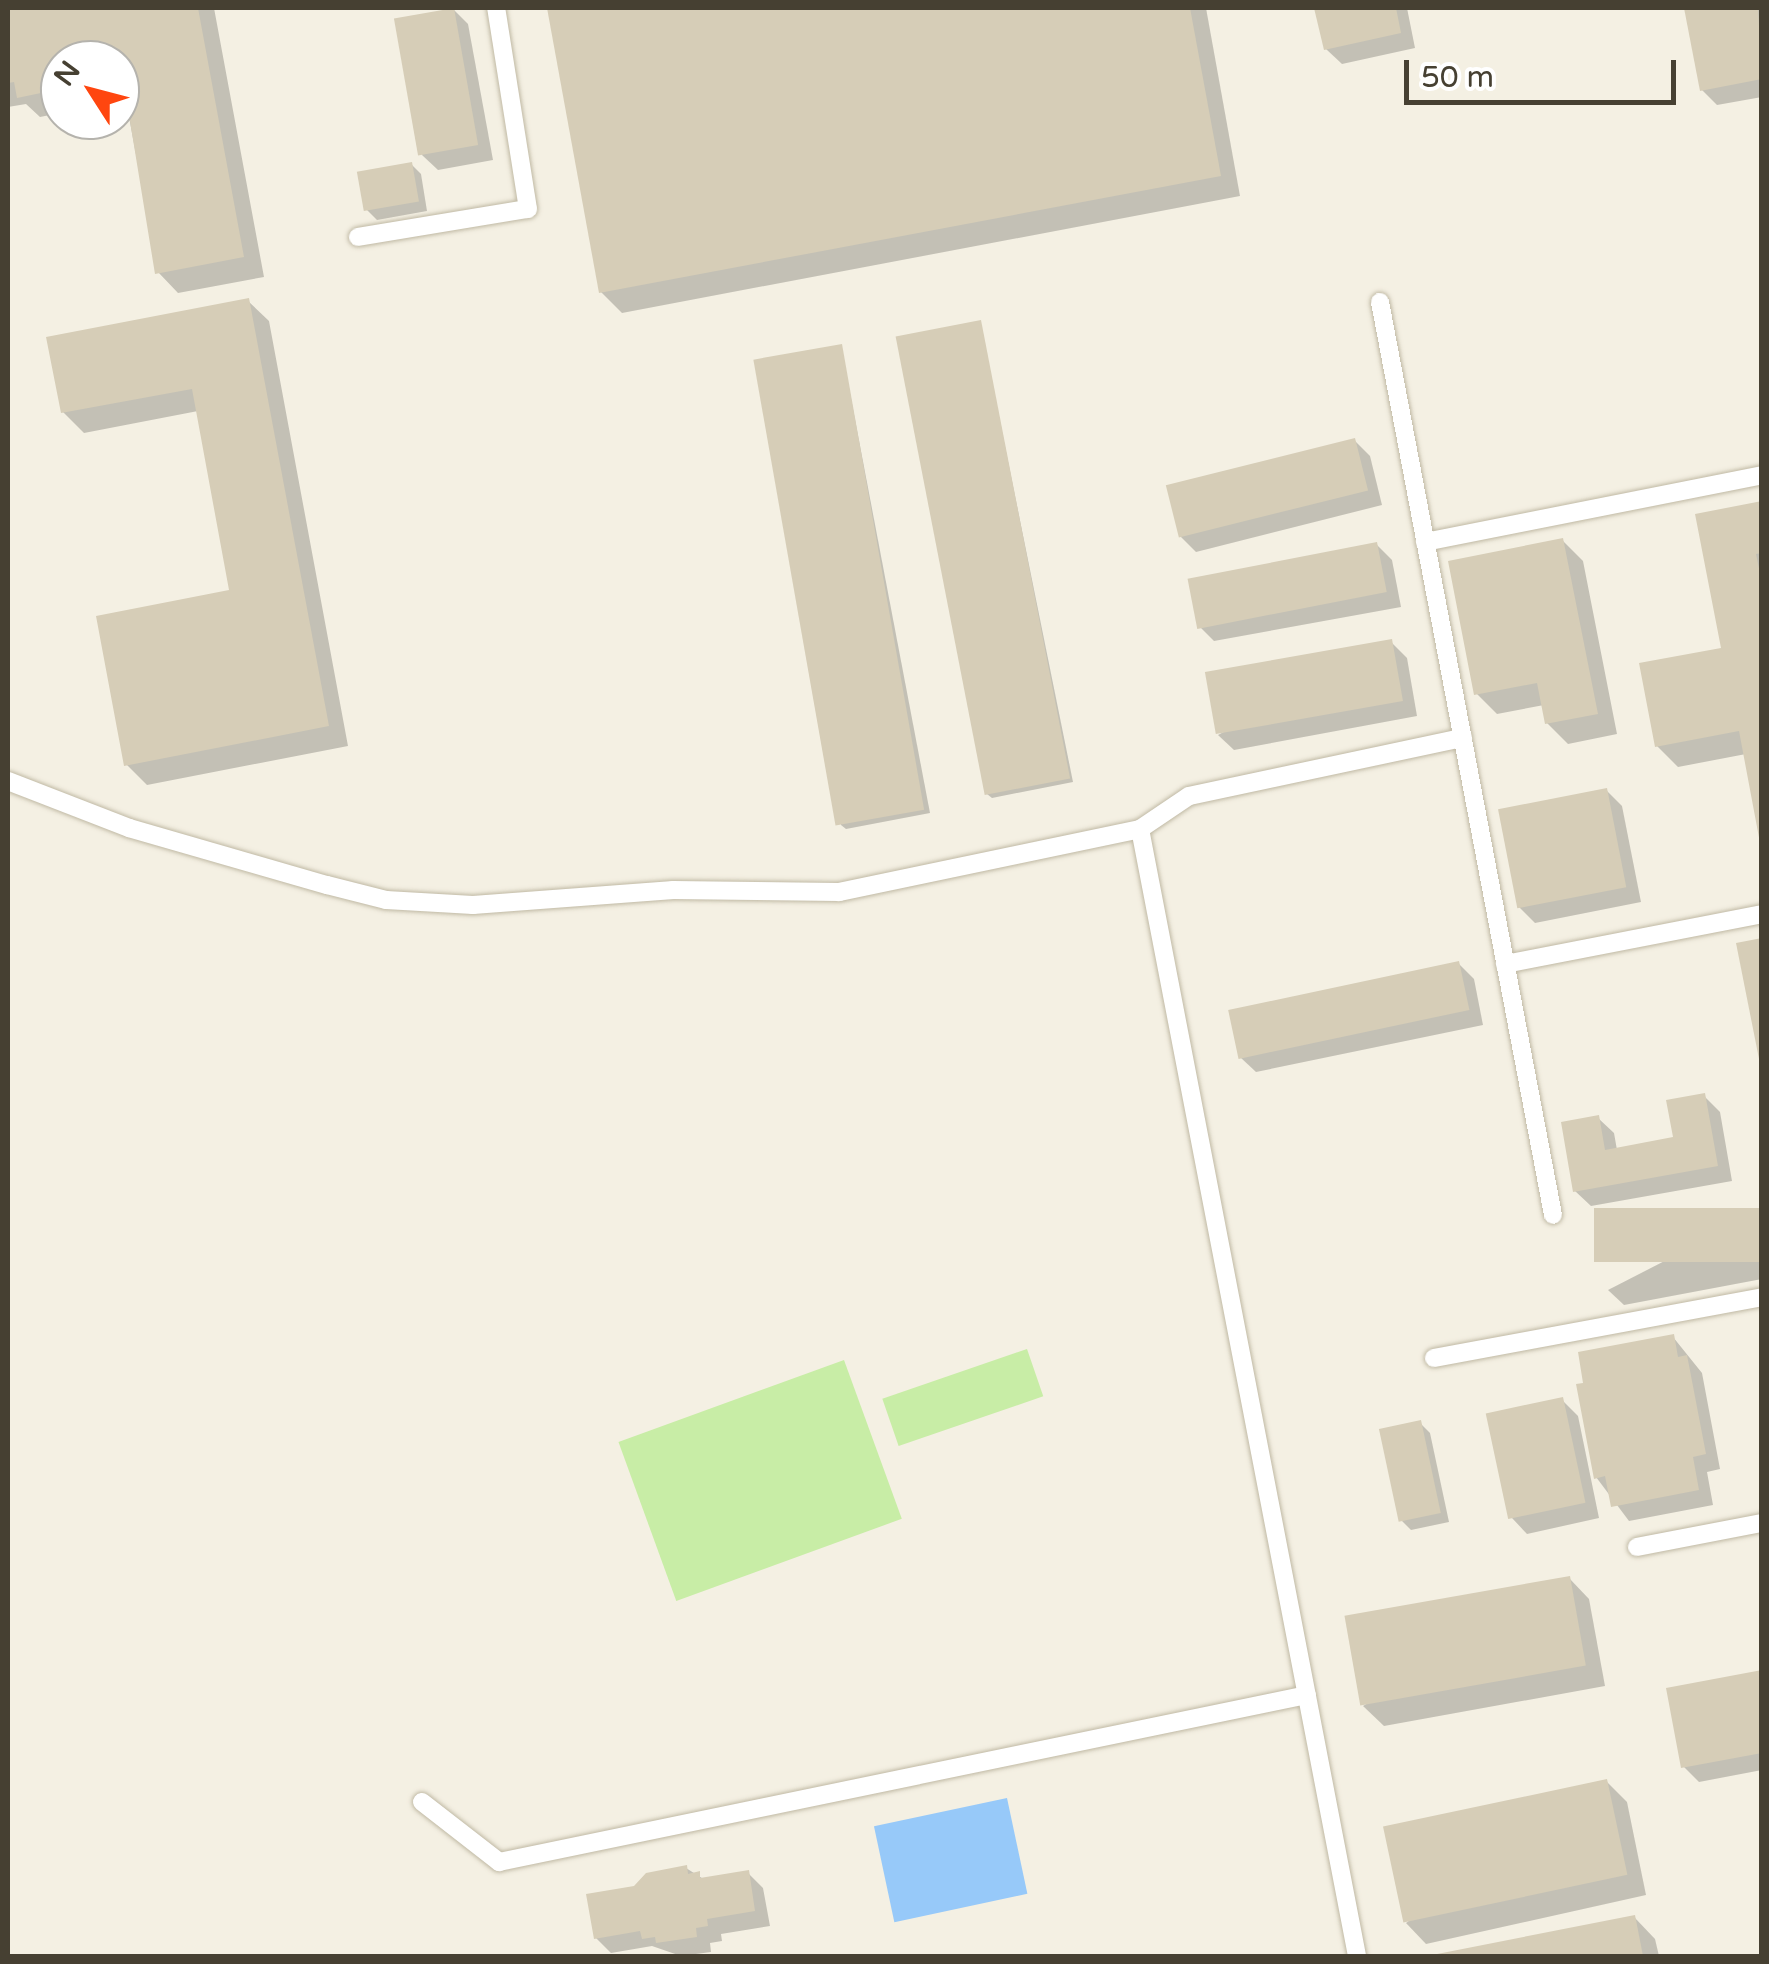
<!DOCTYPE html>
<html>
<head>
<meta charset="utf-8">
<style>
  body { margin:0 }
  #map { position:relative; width:1769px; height:1964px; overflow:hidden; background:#f4f0e3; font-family:"Varela Round",sans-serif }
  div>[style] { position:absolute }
  .green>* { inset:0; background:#c8eda6; transform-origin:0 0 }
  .water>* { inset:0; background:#97c9f9; transform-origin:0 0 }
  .shadow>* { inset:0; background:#0003 }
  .building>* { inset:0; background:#d6cdb7; transform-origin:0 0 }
  .roads { filter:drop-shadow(0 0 2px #c0b9a4) drop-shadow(0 0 2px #c0b9a4) }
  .service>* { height:18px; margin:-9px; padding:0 9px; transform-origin:9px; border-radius:9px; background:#fff }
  span { translate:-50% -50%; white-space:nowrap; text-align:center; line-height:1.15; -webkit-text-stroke:9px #fff; paint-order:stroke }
  .frame { position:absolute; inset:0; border:10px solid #464032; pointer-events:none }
  .north { position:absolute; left:40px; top:40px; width:100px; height:100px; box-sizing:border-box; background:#fff; border:2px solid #b5b3ad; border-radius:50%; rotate:306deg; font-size:28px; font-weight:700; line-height:40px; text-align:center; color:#464032 }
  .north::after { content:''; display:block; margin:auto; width:35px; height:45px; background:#ff460f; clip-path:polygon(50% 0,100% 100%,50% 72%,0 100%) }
  .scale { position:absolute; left:1404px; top:60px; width:272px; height:45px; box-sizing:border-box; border:5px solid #464032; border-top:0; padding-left:12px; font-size:30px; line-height:35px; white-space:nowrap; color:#464032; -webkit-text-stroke:8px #fff; paint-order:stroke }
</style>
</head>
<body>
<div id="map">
  <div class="green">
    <i style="left:1027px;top:1349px;width:50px;height:153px;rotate:71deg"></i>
    <i style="left:844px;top:1360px;width:169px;height:240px;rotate:70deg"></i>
  </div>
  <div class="water">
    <i style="left:1007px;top:1798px;width:98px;height:136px;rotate:78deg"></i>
  </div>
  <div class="shadow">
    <i style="clip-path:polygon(8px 8px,214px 8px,264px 277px,178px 293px,158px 272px,126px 101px,120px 102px,120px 60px,60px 60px,60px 113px,40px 117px,26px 104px,8px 107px)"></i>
    <i style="clip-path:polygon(549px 8px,1206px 8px,1240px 196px,622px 313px,601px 292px)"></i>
    <i style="clip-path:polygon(1317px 8px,1407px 8px,1415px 48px,1342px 64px,1326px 49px)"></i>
    <i style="clip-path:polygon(1686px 8px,1762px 8px,1762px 97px,1717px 105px,1702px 90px)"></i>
    <i style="clip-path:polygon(453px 9px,468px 24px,493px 160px,438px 170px,422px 155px)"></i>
    <i style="clip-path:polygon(411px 164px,421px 174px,427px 211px,377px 220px,367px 210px)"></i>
    <i style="clip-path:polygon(248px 301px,269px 321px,348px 746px,147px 785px,126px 764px,232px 592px,198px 411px,84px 433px,63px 412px)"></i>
    <i style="clip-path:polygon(980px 323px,1073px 782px,992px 798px,987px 794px)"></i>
    <i style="clip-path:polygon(841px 346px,930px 813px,846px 829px,841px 825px)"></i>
    <i style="clip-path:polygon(1355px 441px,1370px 456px,1382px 505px,1196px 552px,1180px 536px)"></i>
    <i style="clip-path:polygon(1762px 504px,1762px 839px,1746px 754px,1678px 767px,1657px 746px,1724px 650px)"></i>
    <i style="clip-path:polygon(1562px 540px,1583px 561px,1617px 734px,1568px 744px,1547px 723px,1544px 705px,1497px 714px,1477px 694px)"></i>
    <i style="clip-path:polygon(1376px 544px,1392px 560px,1401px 607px,1214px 641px,1199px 626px)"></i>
    <i style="clip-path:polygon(1391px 642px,1407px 658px,1417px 716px,1234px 750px,1218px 735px)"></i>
    <i style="clip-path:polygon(1606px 790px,1622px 806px,1641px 902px,1535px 923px,1519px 907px)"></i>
    <i style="clip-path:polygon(1458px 963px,1474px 979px,1483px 1025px,1256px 1072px,1240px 1057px)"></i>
    <i style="clip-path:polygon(1704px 1096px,1720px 1112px,1732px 1181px,1591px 1206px,1575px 1191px,1598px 1118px,1614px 1133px,1617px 1150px,1676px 1139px)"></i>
    <i style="clip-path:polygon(1762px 1211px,1762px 1279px,1624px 1305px,1608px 1290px)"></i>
    <i style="clip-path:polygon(1673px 1337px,1702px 1373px,1720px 1469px,1707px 1472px,1713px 1505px,1629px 1521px,1596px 1477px)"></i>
    <i style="clip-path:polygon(1562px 1400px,1578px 1416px,1599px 1518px,1527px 1534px,1512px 1518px)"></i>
    <i style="clip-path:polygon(1420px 1423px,1430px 1433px,1449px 1522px,1411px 1530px,1401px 1520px)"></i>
    <i style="clip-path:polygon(1569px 1578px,1589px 1599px,1605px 1686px,1384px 1726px,1363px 1706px)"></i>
    <i style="clip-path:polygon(1762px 1673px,1762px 1770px,1699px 1782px,1684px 1767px)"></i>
    <i style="clip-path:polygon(1606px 1781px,1627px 1802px,1646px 1895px,1426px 1944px,1406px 1923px)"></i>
    <i style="clip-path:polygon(686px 1868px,705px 1880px,748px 1873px,763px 1888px,770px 1926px,721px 1934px,722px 1941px,710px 1943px,711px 1952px,681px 1956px,652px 1946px,611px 1953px,596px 1938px,636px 1888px)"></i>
    <i style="clip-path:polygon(1635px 1918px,1655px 1939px,1659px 1956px,1435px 1956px)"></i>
  </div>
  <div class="building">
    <i style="clip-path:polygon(8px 8px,198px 8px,244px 257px,155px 274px,120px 60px,60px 60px,60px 89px,17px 98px,14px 82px,8px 83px)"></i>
    <i style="left:454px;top:8px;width:139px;height:61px;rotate:80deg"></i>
    <i style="clip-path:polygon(547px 8px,1190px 8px,1221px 176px,599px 293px)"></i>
    <i style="clip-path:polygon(1314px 8px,1396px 8px,1401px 33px,1324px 50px)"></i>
    <i style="clip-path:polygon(1684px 8px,1758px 8px,1762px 79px,1700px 91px)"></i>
    <i style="left:412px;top:162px;width:40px;height:56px;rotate:80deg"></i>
    <i style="clip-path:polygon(249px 298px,329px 726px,124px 766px,96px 616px,229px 590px,192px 389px,61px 413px,46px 337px)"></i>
    <i style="left:981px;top:320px;width:467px;height:87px;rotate:79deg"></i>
    <i style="left:842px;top:344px;width:473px;height:90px;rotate:80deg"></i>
    <i style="left:1355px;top:438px;width:54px;height:195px;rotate:76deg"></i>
    <i style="clip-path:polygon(1762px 501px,1762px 553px,1756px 554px,1762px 583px,1760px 843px,1739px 731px,1655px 747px,1639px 663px,1721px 648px,1695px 514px)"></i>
    <i style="clip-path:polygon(1563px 538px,1598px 714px,1545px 724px,1537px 683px,1474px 695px,1448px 561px)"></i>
    <i style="left:1377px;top:542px;width:51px;height:193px;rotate:79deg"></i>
    <i style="left:1392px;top:639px;width:63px;height:190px;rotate:80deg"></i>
    <i style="left:1607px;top:788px;width:101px;height:111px;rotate:79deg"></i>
    <i style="clip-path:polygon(1762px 938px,1762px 1063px,1760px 1064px,1736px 943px)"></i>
    <i style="left:1459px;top:961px;width:50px;height:236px;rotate:78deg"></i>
    <i style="clip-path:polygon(1705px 1093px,1718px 1166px,1573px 1192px,1561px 1122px,1599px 1115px,1605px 1150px,1673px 1137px,1666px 1100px)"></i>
    <i style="left:1762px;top:1208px;width:54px;height:168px;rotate:90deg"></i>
    <i style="clip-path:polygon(1674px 1334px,1678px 1357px,1687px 1355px,1706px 1454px,1693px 1457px,1699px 1490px,1611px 1507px,1605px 1476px,1594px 1479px,1576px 1384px,1583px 1383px,1578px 1352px)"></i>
    <i style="left:1563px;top:1397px;width:108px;height:79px;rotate:78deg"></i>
    <i style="left:1421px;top:1420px;width:95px;height:43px;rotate:78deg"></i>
    <i style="left:1570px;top:1576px;width:91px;height:229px;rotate:80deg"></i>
    <i style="clip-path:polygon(1762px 1670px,1762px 1753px,1681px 1768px,1666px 1688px)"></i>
    <i style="left:1607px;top:1779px;width:98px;height:229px;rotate:78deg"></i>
    <i style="clip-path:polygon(687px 1865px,688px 1874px,700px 1871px,700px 1878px,749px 1870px,755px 1911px,707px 1919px,708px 1926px,696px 1928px,697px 1937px,656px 1943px,655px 1937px,642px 1939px,640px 1931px,594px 1939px,586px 1894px,634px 1886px,646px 1873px)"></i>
    <i style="clip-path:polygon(1635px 1915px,1643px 1956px,1432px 1956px,1432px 1955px)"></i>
  </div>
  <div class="roads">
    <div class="service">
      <i style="left:358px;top:237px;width:172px;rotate:-9.4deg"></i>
      <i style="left:528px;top:209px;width:204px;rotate:-99deg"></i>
      <i style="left:1380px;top:302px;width:929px;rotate:79.27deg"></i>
      <i style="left:1425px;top:542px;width:344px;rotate:-11.2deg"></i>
      <i style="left:8px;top:781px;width:130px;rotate:21.2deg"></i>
      <i style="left:129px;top:828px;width:206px;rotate:16.1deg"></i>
      <i style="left:327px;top:885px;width:61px;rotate:14.3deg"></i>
      <i style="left:386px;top:900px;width:87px;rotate:3.3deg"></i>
      <i style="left:473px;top:905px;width:201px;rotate:-4.3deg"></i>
      <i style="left:673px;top:890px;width:166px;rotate:0.7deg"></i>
      <i style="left:839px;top:892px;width:308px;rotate:-11.8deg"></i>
      <i style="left:1140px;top:829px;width:59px;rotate:-34deg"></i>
      <i style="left:1189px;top:796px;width:280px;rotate:-12deg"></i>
      <i style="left:1140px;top:829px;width:1148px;rotate:79.1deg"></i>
      <i style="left:1505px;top:964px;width:262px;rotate:-11deg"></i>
      <i style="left:1434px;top:1358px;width:334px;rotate:-10.5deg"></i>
      <i style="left:1637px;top:1547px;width:127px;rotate:-10.9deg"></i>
      <i style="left:422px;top:1802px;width:98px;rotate:37.9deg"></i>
      <i style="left:499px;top:1862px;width:825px;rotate:-11.68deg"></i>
    </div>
  </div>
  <div class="frame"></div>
  <div class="north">N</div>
  <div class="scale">50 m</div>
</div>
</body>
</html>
